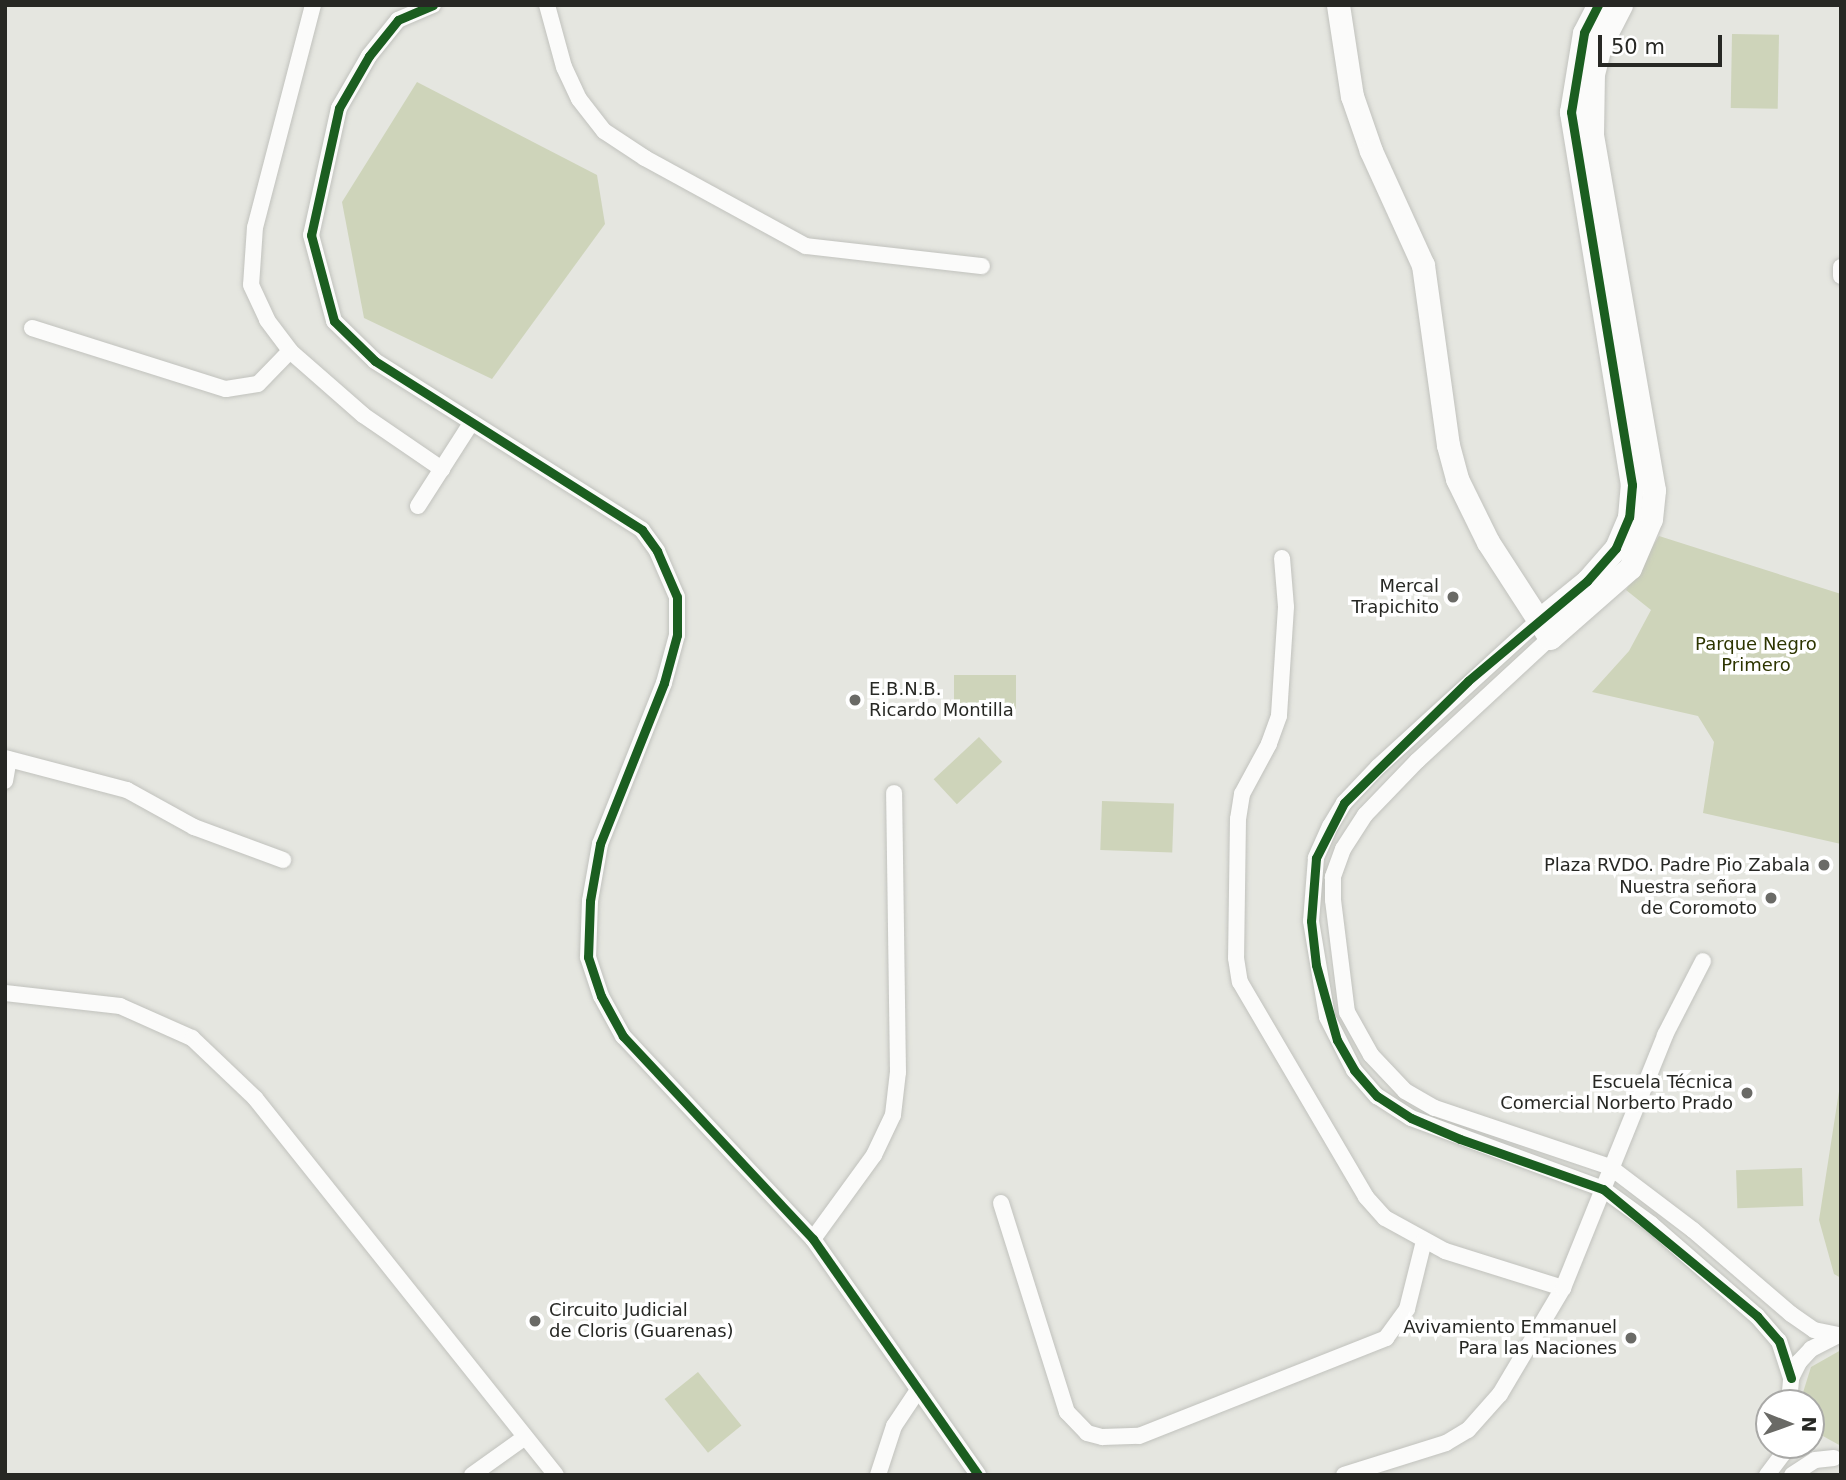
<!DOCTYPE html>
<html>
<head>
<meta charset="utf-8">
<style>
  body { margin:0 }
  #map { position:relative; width:1846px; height:1480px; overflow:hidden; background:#e5e6e0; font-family:"DejaVu Sans",sans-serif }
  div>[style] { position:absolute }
  .green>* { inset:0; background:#ced4ba; transform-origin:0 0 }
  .roads { filter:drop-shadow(0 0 2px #c1c2bd) drop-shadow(0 0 2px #c1c2bd) }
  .street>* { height:16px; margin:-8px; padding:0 8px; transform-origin:8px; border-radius:8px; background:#fbfbfa }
  .secondary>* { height:23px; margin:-11.5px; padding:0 11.5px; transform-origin:11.5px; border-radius:11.5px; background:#fbfbfa }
  .cycleway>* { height:9px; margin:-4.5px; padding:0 4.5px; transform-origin:4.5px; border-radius:4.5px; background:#1b5e20 }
  .dots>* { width:19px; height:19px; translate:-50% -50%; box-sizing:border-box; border:4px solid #fff; border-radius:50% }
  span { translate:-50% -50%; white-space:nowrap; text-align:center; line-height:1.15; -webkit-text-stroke:7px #fff; paint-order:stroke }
  .poi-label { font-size:18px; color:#272824 }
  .right { translate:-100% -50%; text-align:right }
  .left { translate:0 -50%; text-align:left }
  .park-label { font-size:18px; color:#2d3500 }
  .frame { position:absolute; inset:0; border:7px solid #272824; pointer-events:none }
  .north { position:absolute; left:1755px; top:1389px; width:70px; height:70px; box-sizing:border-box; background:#fff; border:2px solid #a9a9a7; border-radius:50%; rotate:91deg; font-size:19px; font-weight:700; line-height:28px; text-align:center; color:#272824 }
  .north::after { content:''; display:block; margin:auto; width:24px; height:32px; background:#6a6a66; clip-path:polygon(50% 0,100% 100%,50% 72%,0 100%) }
  .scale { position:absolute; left:1598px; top:35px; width:124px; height:32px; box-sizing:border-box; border:4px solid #272824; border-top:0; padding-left:9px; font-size:21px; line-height:24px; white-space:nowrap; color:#272824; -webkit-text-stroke:5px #fff; paint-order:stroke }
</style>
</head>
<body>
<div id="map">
  <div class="green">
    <i style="left:1732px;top:34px;width:47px;height:74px;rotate:1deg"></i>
    <i style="clip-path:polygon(417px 82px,597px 175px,605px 224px,492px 379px,364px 318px,342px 202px)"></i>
    <i style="clip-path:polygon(1659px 536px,1841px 594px,1841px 844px,1703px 813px,1714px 742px,1698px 716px,1592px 692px,1629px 651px,1651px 610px,1626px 590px)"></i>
    <i style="left:954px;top:675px;width:62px;height:34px"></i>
    <i style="left:979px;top:737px;width:34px;height:62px;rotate:47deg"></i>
    <i style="left:1102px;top:801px;width:72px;height:49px;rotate:2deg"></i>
    <i style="clip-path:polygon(1841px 1004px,1841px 1278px,1834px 1274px,1819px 1220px,1840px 1085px)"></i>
    <i style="left:1802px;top:1168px;width:38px;height:66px;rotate:88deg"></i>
    <i style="clip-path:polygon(1841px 1350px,1841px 1446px,1812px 1430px,1811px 1403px,1801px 1403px,1801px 1399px,1811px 1367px)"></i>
    <i style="left:698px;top:1372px;width:69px;height:43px;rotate:51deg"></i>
  </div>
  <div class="roads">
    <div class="street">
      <i style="left:313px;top:5px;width:229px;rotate:104.6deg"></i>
      <i style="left:255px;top:227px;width:58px;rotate:93.9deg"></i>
      <i style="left:251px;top:285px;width:38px;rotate:65deg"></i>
      <i style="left:267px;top:320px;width:39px;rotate:53deg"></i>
      <i style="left:290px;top:351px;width:97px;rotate:41.2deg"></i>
      <i style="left:363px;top:415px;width:96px;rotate:34.4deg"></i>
      <i style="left:433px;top:5px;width:38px;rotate:157deg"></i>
      <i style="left:398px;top:20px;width:46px;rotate:128.9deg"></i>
      <i style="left:369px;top:56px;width:60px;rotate:120deg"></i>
      <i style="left:339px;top:108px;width:130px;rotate:102.4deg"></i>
      <i style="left:311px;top:235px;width:89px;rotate:75deg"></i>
      <i style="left:334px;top:321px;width:57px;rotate:44.3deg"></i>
      <i style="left:375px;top:361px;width:316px;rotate:32.3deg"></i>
      <i style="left:642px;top:530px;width:26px;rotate:54deg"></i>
      <i style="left:657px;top:551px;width:50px;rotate:66.5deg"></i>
      <i style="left:677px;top:597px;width:38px;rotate:90deg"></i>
      <i style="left:677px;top:635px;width:50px;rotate:105.2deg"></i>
      <i style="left:664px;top:683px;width:173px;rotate:111.7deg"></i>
      <i style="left:600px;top:844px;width:58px;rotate:100deg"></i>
      <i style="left:590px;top:901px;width:56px;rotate:92deg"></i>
      <i style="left:588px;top:957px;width:41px;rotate:71.6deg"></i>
      <i style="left:601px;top:996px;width:46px;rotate:61.2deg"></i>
      <i style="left:623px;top:1036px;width:278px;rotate:46.9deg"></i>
      <i style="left:813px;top:1239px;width:288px;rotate:55deg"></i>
      <i style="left:547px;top:5px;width:64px;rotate:74.7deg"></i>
      <i style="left:564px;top:67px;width:35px;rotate:65deg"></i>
      <i style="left:579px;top:99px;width:41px;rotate:52deg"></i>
      <i style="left:604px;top:131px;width:49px;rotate:33.4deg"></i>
      <i style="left:645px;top:158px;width:183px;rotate:28.7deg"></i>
      <i style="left:806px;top:246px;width:177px;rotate:6.5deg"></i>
      <i style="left:1841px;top:267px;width:9px;rotate:90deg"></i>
      <i style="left:32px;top:328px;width:203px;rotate:17.5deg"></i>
      <i style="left:226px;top:389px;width:32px;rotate:-9deg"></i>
      <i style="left:258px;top:384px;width:46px;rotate:-45.9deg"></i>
      <i style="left:418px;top:506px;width:98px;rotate:-57.4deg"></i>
      <i style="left:1282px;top:558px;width:49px;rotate:85.3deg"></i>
      <i style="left:1286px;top:607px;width:109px;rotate:93.7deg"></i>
      <i style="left:1279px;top:716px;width:30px;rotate:110deg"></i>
      <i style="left:1269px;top:744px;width:57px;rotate:118.4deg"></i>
      <i style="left:1242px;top:794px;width:25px;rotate:99deg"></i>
      <i style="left:1238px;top:819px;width:139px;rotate:90.8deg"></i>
      <i style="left:1236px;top:958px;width:24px;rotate:81deg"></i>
      <i style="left:1240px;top:982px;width:249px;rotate:59.6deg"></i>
      <i style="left:1366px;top:1197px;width:28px;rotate:48deg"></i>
      <i style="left:1385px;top:1218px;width:68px;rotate:28.8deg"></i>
      <i style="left:1445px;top:1251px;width:124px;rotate:17.4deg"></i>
      <i style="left:1539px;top:620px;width:218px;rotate:137.6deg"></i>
      <i style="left:1378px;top:767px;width:50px;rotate:133.4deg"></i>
      <i style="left:1344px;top:803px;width:27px;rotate:121deg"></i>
      <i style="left:1330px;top:826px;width:35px;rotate:114deg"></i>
      <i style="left:1316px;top:858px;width:63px;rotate:94.5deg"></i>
      <i style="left:1311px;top:921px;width:97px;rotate:80.5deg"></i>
      <i style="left:1327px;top:1017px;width:59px;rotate:63deg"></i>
      <i style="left:1354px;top:1070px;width:35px;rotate:49deg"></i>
      <i style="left:1377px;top:1096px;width:40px;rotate:32.9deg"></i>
      <i style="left:1411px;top:1118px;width:205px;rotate:20.3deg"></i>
      <i style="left:1603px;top:1189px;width:59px;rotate:36.1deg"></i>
      <i style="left:1651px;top:1224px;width:140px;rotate:41deg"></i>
      <i style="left:1757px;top:1316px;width:33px;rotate:49deg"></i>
      <i style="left:1779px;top:1341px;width:39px;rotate:72deg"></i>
      <i style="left:1550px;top:638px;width:181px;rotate:137.2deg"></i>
      <i style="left:1417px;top:761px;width:75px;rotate:133.9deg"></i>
      <i style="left:1365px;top:815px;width:40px;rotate:122.9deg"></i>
      <i style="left:1343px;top:849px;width:30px;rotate:110deg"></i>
      <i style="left:1333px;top:877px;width:23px;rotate:90deg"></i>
      <i style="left:1333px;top:900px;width:113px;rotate:82.9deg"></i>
      <i style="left:1347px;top:1012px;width:49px;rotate:60.8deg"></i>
      <i style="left:1371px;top:1055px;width:50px;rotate:46.6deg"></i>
      <i style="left:1405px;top:1091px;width:34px;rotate:30deg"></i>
      <i style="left:1435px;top:1108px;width:185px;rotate:18.6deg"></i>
      <i style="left:1610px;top:1167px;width:104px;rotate:37.2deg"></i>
      <i style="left:1693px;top:1230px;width:129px;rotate:40.6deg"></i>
      <i style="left:1791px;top:1314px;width:28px;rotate:35deg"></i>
      <i style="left:1814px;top:1330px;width:25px;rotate:12deg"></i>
      <i style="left:5px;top:758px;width:126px;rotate:14.7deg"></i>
      <i style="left:127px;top:790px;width:77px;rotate:28.9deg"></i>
      <i style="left:194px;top:827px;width:95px;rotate:20.3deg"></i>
      <i style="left:5px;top:781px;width:22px;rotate:-80deg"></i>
      <i style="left:5px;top:993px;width:116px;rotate:6.4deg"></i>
      <i style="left:120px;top:1006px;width:79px;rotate:24deg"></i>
      <i style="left:192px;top:1038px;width:87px;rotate:43.6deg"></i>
      <i style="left:255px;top:1098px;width:482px;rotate:51.4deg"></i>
      <i style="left:1001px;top:1203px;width:219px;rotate:72.5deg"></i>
      <i style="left:1067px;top:1412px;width:29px;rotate:46deg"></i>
      <i style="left:1087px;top:1433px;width:16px;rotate:15deg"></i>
      <i style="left:1102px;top:1437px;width:37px;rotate:-2deg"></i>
      <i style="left:1139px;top:1436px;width:266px;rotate:-21.6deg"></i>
      <i style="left:1386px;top:1338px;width:36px;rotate:-54deg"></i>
      <i style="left:1407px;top:1309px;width:70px;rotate:-76deg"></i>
      <i style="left:813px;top:1239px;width:104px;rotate:-54deg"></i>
      <i style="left:874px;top:1155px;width:44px;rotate:-64.6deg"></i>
      <i style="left:893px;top:1115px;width:43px;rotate:-83.4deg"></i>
      <i style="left:898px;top:1072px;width:279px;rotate:-90.8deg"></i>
      <i style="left:1789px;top:1403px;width:25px;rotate:-85deg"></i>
      <i style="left:1791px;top:1378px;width:18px;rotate:-63deg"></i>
      <i style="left:1799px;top:1362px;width:18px;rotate:-47deg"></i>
      <i style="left:1811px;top:1349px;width:30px;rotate:-27deg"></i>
      <i style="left:472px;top:1475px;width:65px;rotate:-35.6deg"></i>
      <i style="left:878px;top:1475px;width:52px;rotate:-71.9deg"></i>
      <i style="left:894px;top:1426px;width:43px;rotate:-56.3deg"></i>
      <i style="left:1344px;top:1475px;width:107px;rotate:-17.4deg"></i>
      <i style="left:1446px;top:1443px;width:26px;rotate:-31deg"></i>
      <i style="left:1468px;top:1430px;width:48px;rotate:-48.4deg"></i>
      <i style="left:1500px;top:1394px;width:123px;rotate:-59.3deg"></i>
      <i style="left:1563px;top:1288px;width:273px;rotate:-68deg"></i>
      <i style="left:1665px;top:1035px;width:83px;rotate:-62.8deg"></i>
      <i style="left:1767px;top:1475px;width:38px;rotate:-53deg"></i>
      <i style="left:1792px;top:1475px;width:27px;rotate:-33deg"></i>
      <i style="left:1815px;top:1460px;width:19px;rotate:-6deg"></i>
    </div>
    <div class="secondary">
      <i style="left:1338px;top:5px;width:92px;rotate:81.3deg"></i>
      <i style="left:1352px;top:96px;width:58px;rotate:70.9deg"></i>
      <i style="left:1371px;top:151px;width:125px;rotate:65.5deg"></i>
      <i style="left:1423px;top:265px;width:182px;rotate:82.1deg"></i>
      <i style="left:1448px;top:445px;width:35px;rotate:75deg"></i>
      <i style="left:1457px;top:479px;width:70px;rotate:63.8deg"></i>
      <i style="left:1488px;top:542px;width:114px;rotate:57.1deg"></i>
      <i style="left:1550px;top:638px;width:106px;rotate:-41.2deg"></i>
      <i style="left:1630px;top:568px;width:53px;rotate:-66.8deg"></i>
      <i style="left:1651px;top:519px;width:29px;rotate:-84deg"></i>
      <i style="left:1654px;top:490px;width:360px;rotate:-99.9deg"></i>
      <i style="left:1592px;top:135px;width:61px;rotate:-89.1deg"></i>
      <i style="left:1593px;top:74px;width:29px;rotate:-76deg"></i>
      <i style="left:1600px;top:46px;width:46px;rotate:-62.9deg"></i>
      <i style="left:1539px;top:620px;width:62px;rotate:-39.1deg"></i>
      <i style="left:1587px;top:581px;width:44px;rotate:-48.7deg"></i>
      <i style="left:1616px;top:548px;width:34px;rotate:-67deg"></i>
      <i style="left:1629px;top:517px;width:32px;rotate:-85deg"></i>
      <i style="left:1632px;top:485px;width:378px;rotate:-99.3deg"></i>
      <i style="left:1571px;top:112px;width:80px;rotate:-80.7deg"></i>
      <i style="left:1584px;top:33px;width:31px;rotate:-63deg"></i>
    </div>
  </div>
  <div class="cycleway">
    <i style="left:433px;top:5px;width:38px;rotate:157deg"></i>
    <i style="left:398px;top:20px;width:46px;rotate:128.9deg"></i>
    <i style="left:369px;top:56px;width:60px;rotate:120deg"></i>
    <i style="left:339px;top:108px;width:130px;rotate:102.4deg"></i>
    <i style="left:311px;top:235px;width:89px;rotate:75deg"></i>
    <i style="left:334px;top:321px;width:57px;rotate:44.3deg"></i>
    <i style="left:375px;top:361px;width:316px;rotate:32.3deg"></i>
    <i style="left:642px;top:530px;width:26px;rotate:54deg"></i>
    <i style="left:657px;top:551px;width:50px;rotate:66.5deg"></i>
    <i style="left:677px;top:597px;width:38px;rotate:90deg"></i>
    <i style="left:677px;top:635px;width:50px;rotate:105.2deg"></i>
    <i style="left:664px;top:683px;width:173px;rotate:111.7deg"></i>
    <i style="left:600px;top:844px;width:58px;rotate:100deg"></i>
    <i style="left:590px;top:901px;width:56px;rotate:92deg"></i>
    <i style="left:588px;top:957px;width:41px;rotate:71.6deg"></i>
    <i style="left:601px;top:996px;width:46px;rotate:61.2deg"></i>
    <i style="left:623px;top:1036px;width:278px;rotate:46.9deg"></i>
    <i style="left:813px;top:1239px;width:288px;rotate:55deg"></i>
    <i style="left:1598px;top:5px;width:31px;rotate:117deg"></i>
    <i style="left:1584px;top:33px;width:80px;rotate:99.3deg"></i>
    <i style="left:1571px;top:112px;width:378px;rotate:80.7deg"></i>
    <i style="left:1632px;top:485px;width:32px;rotate:95deg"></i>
    <i style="left:1629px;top:517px;width:34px;rotate:113deg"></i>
    <i style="left:1616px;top:548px;width:44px;rotate:131.3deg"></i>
    <i style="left:1587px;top:581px;width:155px;rotate:140deg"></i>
    <i style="left:1468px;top:681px;width:174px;rotate:135.5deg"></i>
    <i style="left:1344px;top:803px;width:62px;rotate:117deg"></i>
    <i style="left:1316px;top:858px;width:63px;rotate:94.5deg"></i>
    <i style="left:1311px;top:921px;width:44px;rotate:83.5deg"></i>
    <i style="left:1316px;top:965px;width:78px;rotate:74.4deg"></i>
    <i style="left:1337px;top:1040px;width:34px;rotate:60deg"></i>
    <i style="left:1354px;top:1070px;width:35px;rotate:49deg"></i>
    <i style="left:1377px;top:1096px;width:40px;rotate:32.9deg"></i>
    <i style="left:1411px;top:1118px;width:53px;rotate:23.2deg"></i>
    <i style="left:1460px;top:1139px;width:151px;rotate:19.3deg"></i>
    <i style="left:1603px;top:1189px;width:200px;rotate:39.5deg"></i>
    <i style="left:1757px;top:1316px;width:33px;rotate:49deg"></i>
    <i style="left:1779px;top:1341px;width:39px;rotate:72deg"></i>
  </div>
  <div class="dots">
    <i style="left:1453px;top:597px;background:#6a6a66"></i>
    <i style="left:855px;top:700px;background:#6a6a66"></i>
    <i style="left:1824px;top:865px;background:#6a6a66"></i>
    <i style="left:1771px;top:898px;background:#6a6a66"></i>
    <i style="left:1747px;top:1093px;background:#6a6a66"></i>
    <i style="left:535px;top:1321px;background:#6a6a66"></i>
    <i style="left:1631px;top:1338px;background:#6a6a66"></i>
  </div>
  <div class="poi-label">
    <span class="right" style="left:1439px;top:597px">Mercal<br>Trapichito</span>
    <span class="left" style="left:869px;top:700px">E.B.N.B.<br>Ricardo Montilla</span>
    <span class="right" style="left:1810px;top:865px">Plaza RVDO. Padre Pio Zabala</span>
    <span class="right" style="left:1757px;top:898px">Nuestra señora<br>de Coromoto</span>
    <span class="right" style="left:1733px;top:1093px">Escuela Técnica<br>Comercial Norberto Prado</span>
    <span class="left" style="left:549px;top:1321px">Circuito Judicial<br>de Cloris (Guarenas)</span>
    <span class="right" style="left:1617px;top:1338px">Avivamiento Emmanuel<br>Para las Naciones</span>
  </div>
  <div class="park-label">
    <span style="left:1756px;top:655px">Parque Negro<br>Primero</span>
  </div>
  <div class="frame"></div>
  <div class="north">N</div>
  <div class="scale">50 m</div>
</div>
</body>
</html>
